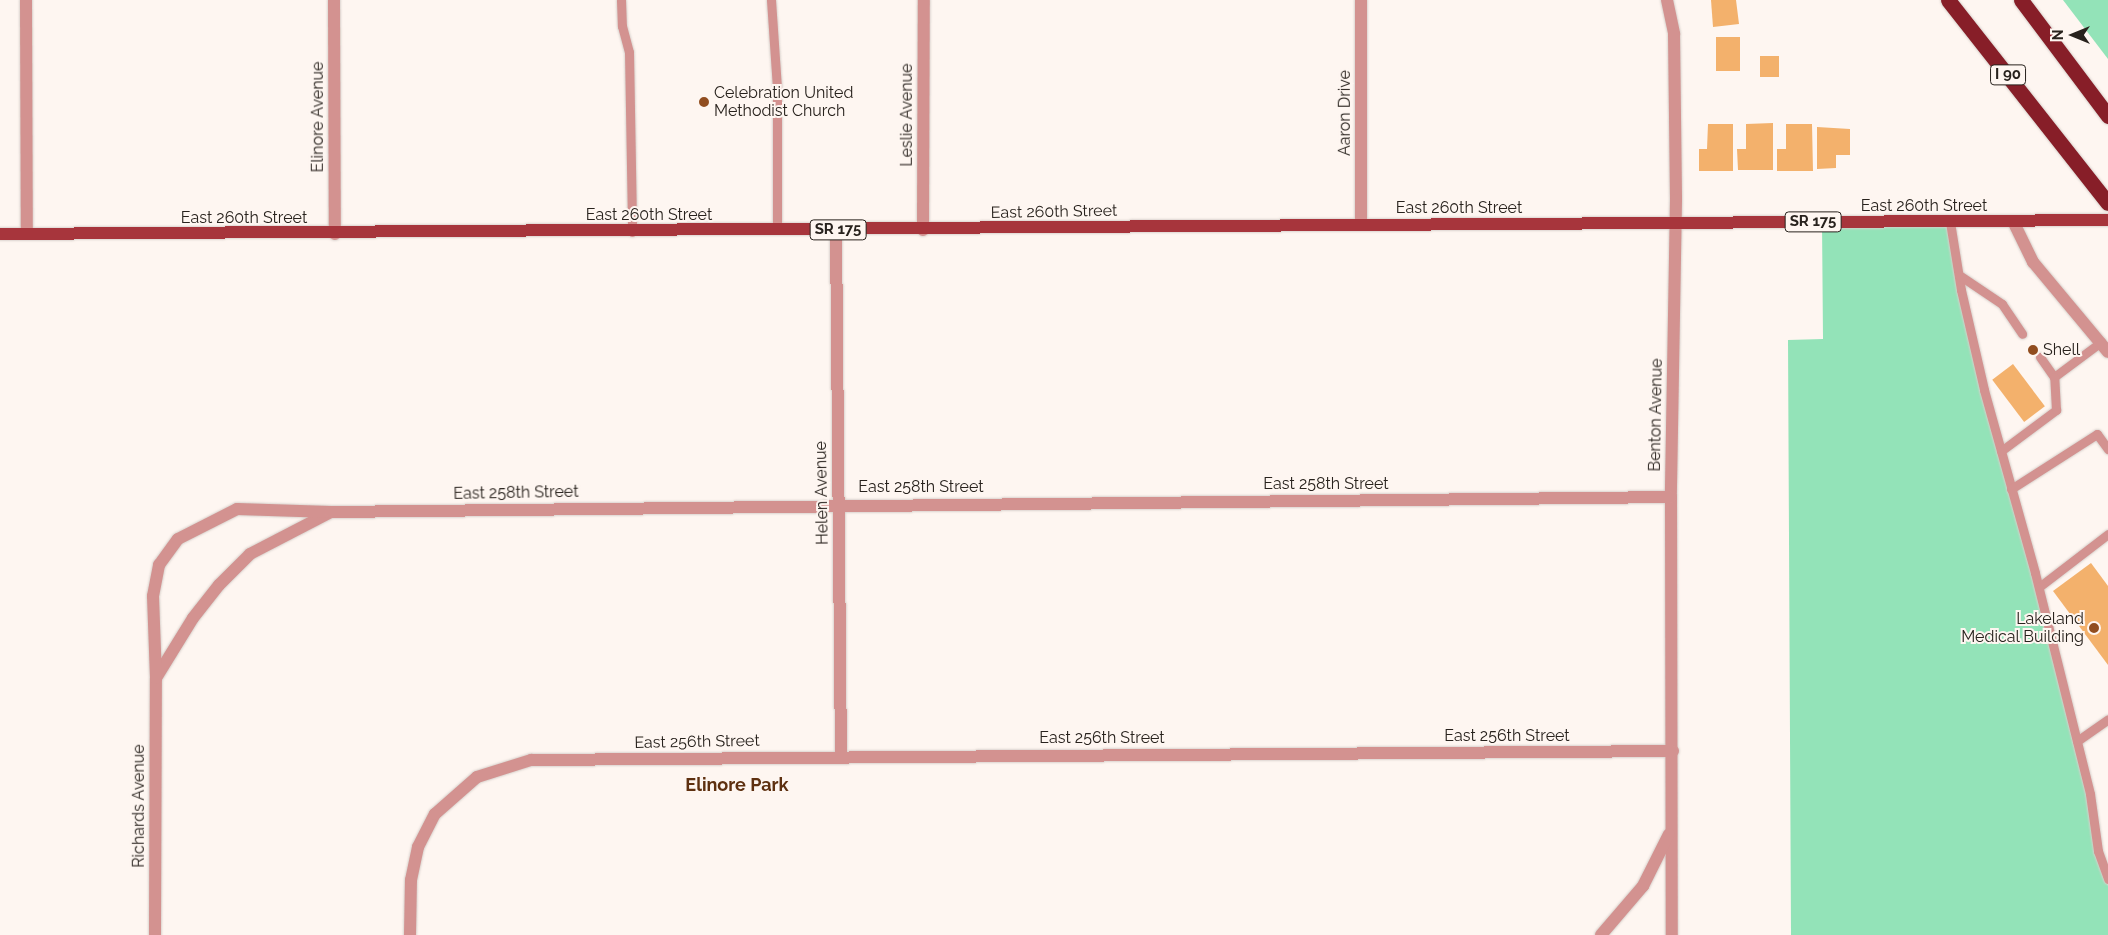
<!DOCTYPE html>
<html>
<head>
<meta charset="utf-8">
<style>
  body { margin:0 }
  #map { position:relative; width:2108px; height:935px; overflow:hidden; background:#fef6f1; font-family:Raleway,sans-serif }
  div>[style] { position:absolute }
  .green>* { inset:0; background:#93e3b8 }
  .building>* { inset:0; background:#f3b16c; transform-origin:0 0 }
  .roads { filter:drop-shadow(0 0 1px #d7d0cb) drop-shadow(0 0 1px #d7d0cb) }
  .service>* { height:9px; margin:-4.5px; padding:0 4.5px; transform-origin:4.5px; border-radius:4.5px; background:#d39290 }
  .minor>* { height:12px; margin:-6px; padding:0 6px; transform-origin:6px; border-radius:6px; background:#d39290 }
  .tertiary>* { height:12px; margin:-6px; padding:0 6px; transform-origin:6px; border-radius:6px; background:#d39290 }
  .primary>* { height:12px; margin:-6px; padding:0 6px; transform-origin:6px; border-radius:6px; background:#a7353c }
  .motorway>* { height:15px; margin:-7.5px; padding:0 7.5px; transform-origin:7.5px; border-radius:7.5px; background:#871e28 }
  .dots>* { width:14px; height:14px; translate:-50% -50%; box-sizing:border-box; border:2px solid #fef6f1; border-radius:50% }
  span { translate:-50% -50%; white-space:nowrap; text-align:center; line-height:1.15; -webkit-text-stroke:4px #fef6f1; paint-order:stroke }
  .shield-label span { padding:1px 4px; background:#fef6f1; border:1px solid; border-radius:4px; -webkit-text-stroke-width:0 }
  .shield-label { font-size:15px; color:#28221d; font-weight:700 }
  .poi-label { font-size:16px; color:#28221d }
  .left { translate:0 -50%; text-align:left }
  .right { translate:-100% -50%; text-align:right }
  .street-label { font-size:16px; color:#28221d }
  .neighbourhood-label { font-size:18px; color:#5e3010; font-weight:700 }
  .north { position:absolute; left:2048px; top:10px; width:50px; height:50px; -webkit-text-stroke:4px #fef6f1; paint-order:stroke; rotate:270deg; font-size:14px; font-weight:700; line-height:20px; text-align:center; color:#28221d }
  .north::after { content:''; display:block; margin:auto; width:18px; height:22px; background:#28221d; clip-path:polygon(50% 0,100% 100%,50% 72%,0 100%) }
</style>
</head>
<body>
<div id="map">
  <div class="green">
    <i style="clip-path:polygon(2063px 0,2108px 0,2108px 59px)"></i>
    <i style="clip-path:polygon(1822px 222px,1950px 222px,1961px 290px,2035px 573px,2108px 886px,2108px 935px,1791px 935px,1788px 340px,1823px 339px)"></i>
  </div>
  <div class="building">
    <i style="clip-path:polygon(1711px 0,1736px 0,1739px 24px,1713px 27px)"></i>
    <i style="left:1716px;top:37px;width:24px;height:34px"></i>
    <i style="left:1779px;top:56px;width:21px;height:19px;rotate:90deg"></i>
    <i style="clip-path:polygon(1773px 123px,1773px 170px,1738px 170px,1737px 149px,1746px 149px,1746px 124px)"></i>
    <i style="clip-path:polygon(1708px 124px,1733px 124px,1733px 171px,1699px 171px,1699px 149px,1707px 149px)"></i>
    <i style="clip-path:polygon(1786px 124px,1812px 124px,1813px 171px,1777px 171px,1777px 149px,1786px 149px)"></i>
    <i style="clip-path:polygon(1817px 127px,1850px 129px,1850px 155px,1836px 155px,1836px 168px,1817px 169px)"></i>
    <i style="left:2013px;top:364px;width:53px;height:26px;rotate:53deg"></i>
    <i style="clip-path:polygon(2091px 563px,2108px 586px,2108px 665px,2053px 591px)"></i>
  </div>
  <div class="roads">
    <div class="service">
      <i style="left:621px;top:0;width:26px;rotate:88deg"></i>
      <i style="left:622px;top:26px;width:27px;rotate:75deg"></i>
      <i style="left:629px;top:52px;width:180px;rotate:89deg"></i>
      <i style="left:771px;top:0;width:89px;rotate:86.1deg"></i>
      <i style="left:777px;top:89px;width:141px;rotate:90deg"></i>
      <i style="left:1950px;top:222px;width:69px;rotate:80.8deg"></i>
      <i style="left:1961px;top:290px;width:103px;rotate:77deg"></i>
      <i style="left:1984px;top:390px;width:190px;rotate:74.4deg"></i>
      <i style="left:2035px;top:573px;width:228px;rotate:76deg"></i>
      <i style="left:2090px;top:794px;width:58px;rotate:82deg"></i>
      <i style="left:2098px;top:851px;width:30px;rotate:70deg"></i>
      <i style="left:1959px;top:275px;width:52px;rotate:34deg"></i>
      <i style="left:2002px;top:304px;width:36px;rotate:56deg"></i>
      <i style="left:2040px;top:357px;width:24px;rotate:55deg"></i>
      <i style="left:2054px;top:377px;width:59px;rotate:-36.7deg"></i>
      <i style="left:2001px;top:451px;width:69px;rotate:-36.7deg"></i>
      <i style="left:2056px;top:410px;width:33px;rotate:-93deg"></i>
      <i style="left:2011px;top:489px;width:102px;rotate:-32.6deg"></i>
      <i style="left:2097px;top:434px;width:19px;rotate:54deg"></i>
      <i style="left:2039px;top:587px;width:87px;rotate:-37.5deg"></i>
      <i style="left:2077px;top:741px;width:38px;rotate:-35deg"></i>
    </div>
    <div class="minor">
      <i style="left:26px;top:0;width:234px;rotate:89.8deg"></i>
      <i style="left:334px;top:0;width:234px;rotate:89.8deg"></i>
      <i style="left:1361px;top:0;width:225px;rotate:90deg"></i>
      <i style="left:1667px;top:0;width:35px;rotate:78deg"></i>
      <i style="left:1674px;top:34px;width:166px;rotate:89.3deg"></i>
      <i style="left:1676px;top:200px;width:297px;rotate:91deg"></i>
      <i style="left:1671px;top:497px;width:438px;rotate:89.9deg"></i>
      <i style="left:836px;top:230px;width:526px;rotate:89.46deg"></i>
      <i style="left:923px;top:230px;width:230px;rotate:-89.8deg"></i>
      <i style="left:156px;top:678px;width:70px;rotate:-58.3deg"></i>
      <i style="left:193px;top:618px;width:42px;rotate:-51.8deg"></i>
      <i style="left:219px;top:585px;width:44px;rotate:-45deg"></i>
      <i style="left:250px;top:554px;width:89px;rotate:-27.4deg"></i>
      <i style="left:155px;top:935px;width:257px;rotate:-89.8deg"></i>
      <i style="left:156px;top:678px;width:82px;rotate:-92.1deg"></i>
      <i style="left:153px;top:596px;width:32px;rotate:-79deg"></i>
      <i style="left:159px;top:565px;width:32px;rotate:-54deg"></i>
      <i style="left:178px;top:539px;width:66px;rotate:-27deg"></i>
      <i style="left:237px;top:509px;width:94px;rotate:1.8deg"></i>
      <i style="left:331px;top:512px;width:1340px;rotate:-0.64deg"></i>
      <i style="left:410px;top:935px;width:55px;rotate:-89deg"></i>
      <i style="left:411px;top:880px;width:34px;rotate:-78deg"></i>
      <i style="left:418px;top:847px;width:37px;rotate:-63deg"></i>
      <i style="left:435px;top:814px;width:56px;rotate:-41.4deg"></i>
      <i style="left:477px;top:777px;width:57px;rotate:-17.5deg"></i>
      <i style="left:531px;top:760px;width:1142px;rotate:-0.45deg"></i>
      <i style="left:1601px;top:935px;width:65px;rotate:-49.4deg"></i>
      <i style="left:1643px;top:886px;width:58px;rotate:-63.4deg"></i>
    </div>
    <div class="tertiary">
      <i style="left:2013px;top:221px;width:46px;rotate:64deg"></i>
      <i style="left:2033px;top:262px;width:117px;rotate:50.2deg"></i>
    </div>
    <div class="primary">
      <i style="left:0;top:234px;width:2108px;rotate:-0.38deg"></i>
    </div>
    <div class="motorway">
      <i style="left:1948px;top:0;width:258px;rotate:51.8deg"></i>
      <i style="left:2021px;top:0;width:145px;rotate:53.1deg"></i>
    </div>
  </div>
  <div class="dots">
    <i style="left:704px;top:102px;background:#914d1f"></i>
    <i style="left:2033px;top:350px;background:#914d1f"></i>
    <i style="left:2094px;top:628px;background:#914d1f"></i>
  </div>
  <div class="shield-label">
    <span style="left:2008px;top:75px">I 90</span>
    <span style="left:1813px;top:222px">SR 175</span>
    <span style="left:838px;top:230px">SR 175</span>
  </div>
  <div class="poi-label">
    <span class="left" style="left:714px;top:102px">Celebration United<br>Methodist Church</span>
    <span class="left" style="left:2043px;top:350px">Shell</span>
    <span class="right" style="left:2084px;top:628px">Lakeland<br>Medical Building</span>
  </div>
  <div class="street-label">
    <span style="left:1345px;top:113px;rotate:-90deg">Aaron Drive</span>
    <span style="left:907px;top:115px;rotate:-90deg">Leslie Avenue</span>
    <span style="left:318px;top:117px;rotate:-90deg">Elinore Avenue</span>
    <span style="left:1924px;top:206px">East 260th Street</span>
    <span style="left:1459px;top:208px">East 260th Street</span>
    <span style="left:1054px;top:212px;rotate:-1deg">East 260th Street</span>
    <span style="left:649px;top:215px">East 260th Street</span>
    <span style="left:244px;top:218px">East 260th Street</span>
    <span style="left:1656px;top:415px;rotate:-89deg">Benton Avenue</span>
    <span style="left:1326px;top:484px">East 258th Street</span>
    <span style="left:921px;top:487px">East 258th Street</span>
    <span style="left:516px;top:493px;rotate:-1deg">East 258th Street</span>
    <span style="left:822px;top:493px;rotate:-91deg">Helen Avenue</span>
    <span style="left:1507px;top:736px">East 256th Street</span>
    <span style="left:1102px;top:738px">East 256th Street</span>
    <span style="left:697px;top:742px;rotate:-1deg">East 256th Street</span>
    <span style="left:139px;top:806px;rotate:-90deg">Richards Avenue</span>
  </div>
  <div class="neighbourhood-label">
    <span style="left:737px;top:785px">Elinore Park</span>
  </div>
  <div class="north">N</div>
</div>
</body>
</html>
